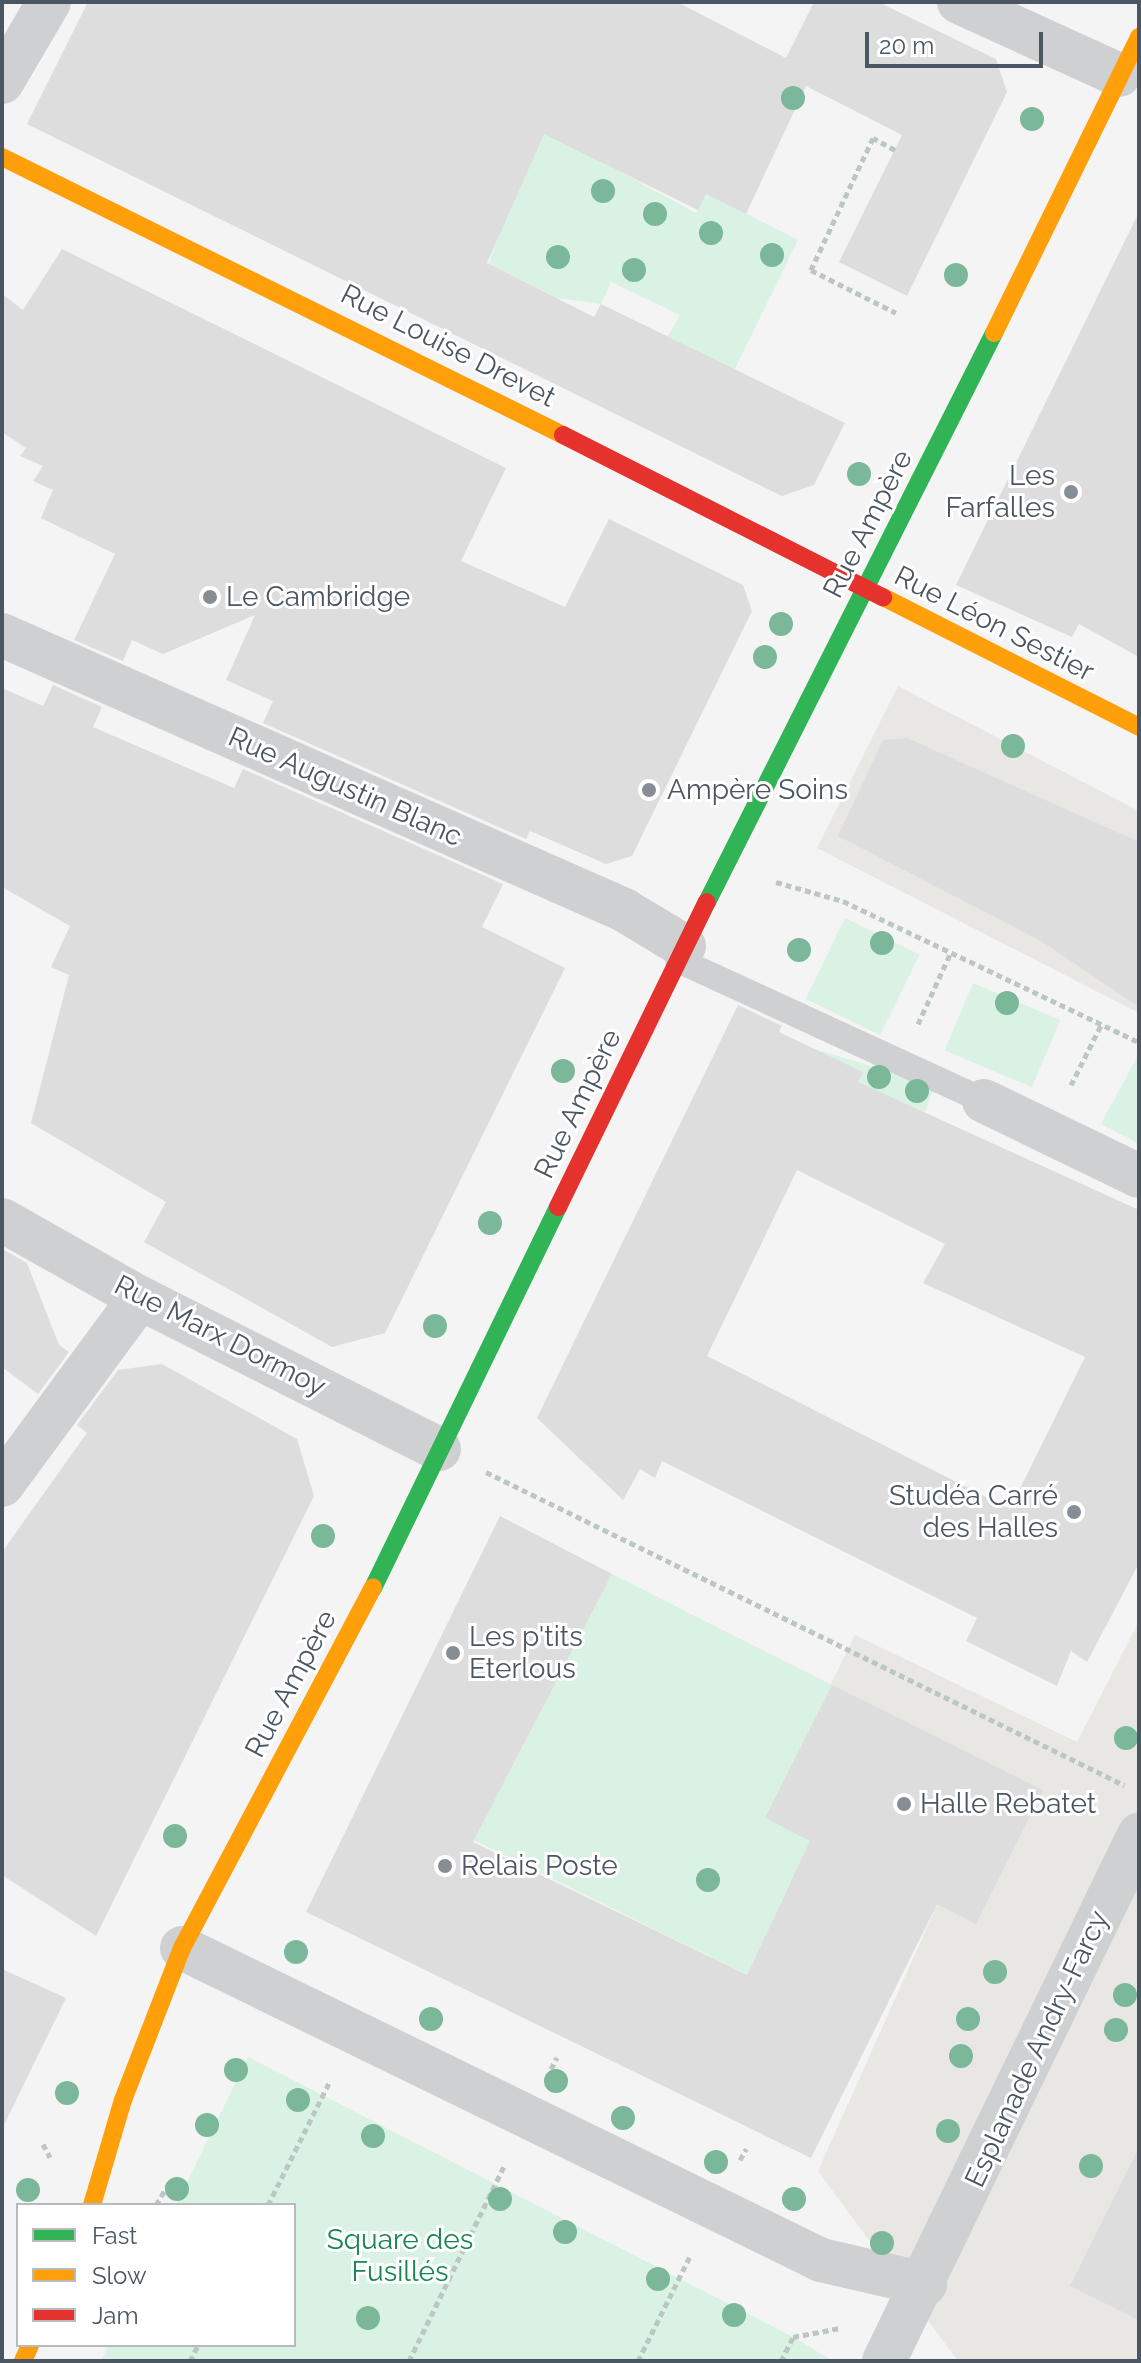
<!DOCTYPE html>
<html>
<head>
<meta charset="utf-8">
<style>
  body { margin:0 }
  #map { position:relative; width:1141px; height:2363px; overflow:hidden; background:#f4f4f4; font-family:Raleway,sans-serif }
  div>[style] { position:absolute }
  .commercial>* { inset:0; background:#e8e7e3 }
  .green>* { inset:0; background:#d9f2e3; transform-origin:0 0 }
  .building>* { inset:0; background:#ddddde }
  .path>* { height:5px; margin-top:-2.5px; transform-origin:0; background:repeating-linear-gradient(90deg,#bcc7c4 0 6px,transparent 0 10px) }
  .lane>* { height:26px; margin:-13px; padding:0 13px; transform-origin:13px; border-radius:13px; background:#ced0d2 }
  .street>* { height:44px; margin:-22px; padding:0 22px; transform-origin:22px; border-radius:22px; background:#ced0d2 }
  .fast>* { height:18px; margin:-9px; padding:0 9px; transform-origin:9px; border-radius:9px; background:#30b455 }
  .slow>* { height:18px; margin:-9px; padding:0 9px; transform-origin:9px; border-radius:9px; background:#ff9f0a }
  .jam>* { height:18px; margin:-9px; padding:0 9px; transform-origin:9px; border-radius:9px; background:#e5322d }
  .trees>* { width:24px; height:24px; margin:-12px; border-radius:50%; background:#7ab899 }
  .dots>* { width:22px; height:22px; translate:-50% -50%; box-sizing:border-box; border:4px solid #fff; border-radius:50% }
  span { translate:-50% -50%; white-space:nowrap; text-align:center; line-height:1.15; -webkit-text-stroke:6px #fff; paint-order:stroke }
  .street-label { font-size:28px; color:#4a5661 }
  .poi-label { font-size:28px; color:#4a5661 }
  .right { translate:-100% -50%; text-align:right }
  .left { translate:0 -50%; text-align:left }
  .park-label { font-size:28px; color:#17864f }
  .frame { position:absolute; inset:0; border:4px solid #4a5661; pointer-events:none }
  .legend { position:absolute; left:16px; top:2203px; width:280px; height:144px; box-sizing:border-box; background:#fff; border:2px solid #b7bbc0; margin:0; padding:10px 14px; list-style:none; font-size:24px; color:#4a5661 }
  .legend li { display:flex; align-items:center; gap:16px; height:40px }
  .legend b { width:40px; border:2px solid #b7bbc0 }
  .scale { position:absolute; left:865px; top:32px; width:178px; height:36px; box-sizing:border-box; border:4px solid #4a5661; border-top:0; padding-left:10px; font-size:24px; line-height:28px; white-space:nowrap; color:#4a5661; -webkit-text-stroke:6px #fff; paint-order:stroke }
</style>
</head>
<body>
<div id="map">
  <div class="commercial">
    <i style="clip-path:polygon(898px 686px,1139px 811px,1139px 1013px,817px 848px)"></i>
    <i style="clip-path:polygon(1139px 1621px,1139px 2361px,958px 2361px,818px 2171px,937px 1905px,765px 1818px,855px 1635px,1077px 1742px)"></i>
  </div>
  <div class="green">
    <i style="clip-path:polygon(517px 116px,696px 213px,706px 193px,798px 240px,735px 369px,667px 337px,680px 315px,611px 282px,601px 304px,557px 298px,489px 264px,500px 232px)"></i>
    <i style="left:845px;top:918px;width:83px;height:90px;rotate:26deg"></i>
    <i style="left:973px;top:983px;width:95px;height:73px;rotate:23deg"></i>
    <i style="clip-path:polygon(811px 1048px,935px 1085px,925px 1112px,855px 1087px,862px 1071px)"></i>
    <i style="clip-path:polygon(1137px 1057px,1139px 1058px,1139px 1144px,1101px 1124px)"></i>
    <i style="clip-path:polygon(612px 1574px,832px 1685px,765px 1818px,937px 1905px,918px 1943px,790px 1883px,747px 1975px,474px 1840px)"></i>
    <i style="clip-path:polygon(248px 2057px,793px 2337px,833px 2361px,101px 2361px,109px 2345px,294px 2345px,294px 2205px,176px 2205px)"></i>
  </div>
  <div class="building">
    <i style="clip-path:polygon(88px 2px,677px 2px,786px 58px,814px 2px,878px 2px,996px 59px,1007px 92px,907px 296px,839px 262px,902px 135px,806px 86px,746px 214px,706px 194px,698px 210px,544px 134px,487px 263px,594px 317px,601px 304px,845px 423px,814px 485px,782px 496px,27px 124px)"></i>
    <i style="clip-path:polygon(1139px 212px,1139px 657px,1079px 624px,1072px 637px,956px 585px)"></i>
    <i style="clip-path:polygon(62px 249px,506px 468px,461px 561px,565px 607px,609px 519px,743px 585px,752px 611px,632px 856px,606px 864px,530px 831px,526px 839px,263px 723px,273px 701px,226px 680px,255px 615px,163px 654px,132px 640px,123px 661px,74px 640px,115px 554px,41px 518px,53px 490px,33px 481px,43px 466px,20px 456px,26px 448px,2px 432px,2px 294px,23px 310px)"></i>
    <i style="clip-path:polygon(53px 685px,102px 707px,93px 727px,234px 788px,243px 769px,503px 884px,482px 927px,565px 968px,385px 1333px,332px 1347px,144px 1242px,166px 1202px,31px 1123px,69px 975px,51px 967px,70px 926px,2px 887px,2px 688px,43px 706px)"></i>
    <i style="clip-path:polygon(907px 738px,1139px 842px,1139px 1007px,1041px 941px,838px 836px,883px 740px)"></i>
    <i style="clip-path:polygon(evenodd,738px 1005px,782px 1026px,779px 1032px,863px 1072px,858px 1082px,1139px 1210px,1139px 1563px,1087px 1662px,1071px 1651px,1057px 1686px,966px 1641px,977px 1618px,662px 1461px,655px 1478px,640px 1469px,623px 1500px,537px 1418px,738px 1005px,797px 1170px,945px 1244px,923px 1283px,1085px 1357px,1010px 1509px,707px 1356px,797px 1170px)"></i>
    <i style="clip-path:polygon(2px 1249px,27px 1263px,59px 1345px,69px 1352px,38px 1394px,2px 1367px)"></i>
    <i style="clip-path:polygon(162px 1364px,297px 1439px,314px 1496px,96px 1936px,2px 1875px,2px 1552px,87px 1433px,77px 1425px,118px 1370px)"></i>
    <i style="clip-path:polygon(500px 1516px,612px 1574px,473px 1842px,747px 1975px,810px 1841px,765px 1818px,832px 1685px,1043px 1790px,976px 1924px,937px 1904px,811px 2158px,306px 1912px)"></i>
    <i style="clip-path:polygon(2px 1969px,66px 1998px,2px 2129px)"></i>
    <i style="clip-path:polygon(1139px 2147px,1139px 2320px,1070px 2286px)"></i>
  </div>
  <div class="path">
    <i style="left:895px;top:150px;width:25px;rotate:-151deg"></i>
    <i style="left:873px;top:138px;width:146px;rotate:115.2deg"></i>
    <i style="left:811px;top:270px;width:95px;rotate:26.8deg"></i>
    <i style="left:776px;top:882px;width:70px;rotate:15.8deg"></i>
    <i style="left:843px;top:901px;width:328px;rotate:25.5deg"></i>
    <i style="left:918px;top:1024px;width:79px;rotate:-65.4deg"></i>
    <i style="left:1071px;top:1085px;width:67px;rotate:-63.4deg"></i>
    <i style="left:486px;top:1472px;width:711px;rotate:26.13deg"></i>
    <i style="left:551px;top:2069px;width:13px;rotate:-63deg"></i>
    <i style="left:43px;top:2144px;width:15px;rotate:62deg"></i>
    <i style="left:740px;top:2160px;width:13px;rotate:-61deg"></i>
    <i style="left:156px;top:2205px;width:29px;rotate:-59deg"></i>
    <i style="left:268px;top:2205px;width:139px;rotate:-63.4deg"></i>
    <i style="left:190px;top:2361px;width:18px;rotate:-63deg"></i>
    <i style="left:409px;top:2361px;width:219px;rotate:-64deg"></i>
    <i style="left:638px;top:2361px;width:119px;rotate:-63.6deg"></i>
    <i style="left:781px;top:2361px;width:27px;rotate:-63deg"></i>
    <i style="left:793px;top:2337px;width:48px;rotate:-10.8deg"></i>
  </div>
  <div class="lane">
    <i style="left:678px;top:960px;width:337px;rotate:24.7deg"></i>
  </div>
  <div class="street">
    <i style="left:959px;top:2px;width:176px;rotate:24.5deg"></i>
    <i style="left:2px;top:82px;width:93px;rotate:-59.6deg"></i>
    <i style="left:2px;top:635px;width:680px;rotate:23.85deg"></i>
    <i style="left:624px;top:910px;width:70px;rotate:31deg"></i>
    <i style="left:984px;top:1101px;width:172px;rotate:25.8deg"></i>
    <i style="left:2px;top:1220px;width:159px;rotate:29.5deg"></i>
    <i style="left:140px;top:1298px;width:335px;rotate:26.8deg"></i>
    <i style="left:2px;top:1485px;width:232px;rotate:-53.6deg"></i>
    <i style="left:182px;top:1948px;width:711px;rotate:26.02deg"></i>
    <i style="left:821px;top:2260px;width:107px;rotate:13deg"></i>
    <i style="left:884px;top:2361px;width:585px;rotate:-64.14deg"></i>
  </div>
  <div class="fast">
    <i style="left:707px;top:902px;width:637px;rotate:-63.23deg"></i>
    <i style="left:373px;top:1588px;width:424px;rotate:-64.1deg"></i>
  </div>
  <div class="slow">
    <i style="left:2px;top:157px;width:626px;rotate:26.36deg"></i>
    <i style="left:994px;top:333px;width:330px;rotate:-63.9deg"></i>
    <i style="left:883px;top:597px;width:287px;rotate:26.9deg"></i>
    <i style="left:92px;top:2205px;width:109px;rotate:-73.6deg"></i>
    <i style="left:123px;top:2100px;width:163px;rotate:-68.8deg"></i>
    <i style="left:182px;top:1948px;width:408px;rotate:-62.1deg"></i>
    <i style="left:23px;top:2361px;width:17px;rotate:-66deg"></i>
  </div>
  <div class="jam">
    <i style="left:563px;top:435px;width:359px;rotate:26.9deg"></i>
    <i style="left:558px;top:1207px;width:339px;rotate:-64deg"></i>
  </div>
  <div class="trees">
    <i style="left:793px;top:98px"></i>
    <i style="left:1032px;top:119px"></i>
    <i style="left:603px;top:191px"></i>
    <i style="left:655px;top:214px"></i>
    <i style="left:711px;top:233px"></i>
    <i style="left:772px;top:255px"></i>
    <i style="left:558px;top:257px"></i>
    <i style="left:634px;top:270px"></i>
    <i style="left:956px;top:275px"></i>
    <i style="left:859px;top:474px"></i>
    <i style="left:781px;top:624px"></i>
    <i style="left:765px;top:657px"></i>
    <i style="left:1013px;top:746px"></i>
    <i style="left:882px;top:943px"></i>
    <i style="left:799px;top:950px"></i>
    <i style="left:1007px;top:1003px"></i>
    <i style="left:563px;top:1071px"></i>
    <i style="left:879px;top:1077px"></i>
    <i style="left:917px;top:1091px"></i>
    <i style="left:490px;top:1223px"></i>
    <i style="left:435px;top:1326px"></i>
    <i style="left:323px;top:1536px"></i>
    <i style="left:1126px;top:1738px"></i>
    <i style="left:175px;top:1836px"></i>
    <i style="left:708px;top:1880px"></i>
    <i style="left:296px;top:1952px"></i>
    <i style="left:995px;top:1972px"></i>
    <i style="left:1125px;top:1995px"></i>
    <i style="left:431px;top:2019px"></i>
    <i style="left:968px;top:2019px"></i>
    <i style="left:1116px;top:2030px"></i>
    <i style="left:961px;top:2056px"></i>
    <i style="left:236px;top:2070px"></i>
    <i style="left:556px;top:2081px"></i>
    <i style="left:67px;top:2093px"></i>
    <i style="left:298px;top:2100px"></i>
    <i style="left:623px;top:2118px"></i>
    <i style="left:207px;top:2125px"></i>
    <i style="left:948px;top:2131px"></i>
    <i style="left:373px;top:2136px"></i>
    <i style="left:716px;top:2162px"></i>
    <i style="left:1091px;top:2166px"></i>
    <i style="left:177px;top:2189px"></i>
    <i style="left:28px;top:2190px"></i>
    <i style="left:500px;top:2199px"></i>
    <i style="left:794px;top:2199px"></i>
    <i style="left:565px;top:2232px"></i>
    <i style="left:882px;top:2243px"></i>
    <i style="left:658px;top:2279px"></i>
    <i style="left:734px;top:2315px"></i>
    <i style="left:368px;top:2318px"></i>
  </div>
  <div class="dots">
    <i style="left:1071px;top:492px;background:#868d94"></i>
    <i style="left:210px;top:597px;background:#868d94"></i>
    <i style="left:649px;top:790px;background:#868d94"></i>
    <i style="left:1074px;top:1512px;background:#868d94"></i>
    <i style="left:453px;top:1653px;background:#868d94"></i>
    <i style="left:904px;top:1804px;background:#868d94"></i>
    <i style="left:445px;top:1866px;background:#868d94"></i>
  </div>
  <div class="street-label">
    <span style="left:448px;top:346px;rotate:27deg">Rue Louise Drevet</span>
    <span style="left:868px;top:524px;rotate:-63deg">Rue Ampère</span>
    <span style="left:994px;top:624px;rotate:27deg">Rue Léon Sestier</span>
    <span style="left:345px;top:787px;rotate:24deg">Rue Augustin Blanc</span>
    <span style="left:578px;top:1104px;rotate:-64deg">Rue Ampère</span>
    <span style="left:220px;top:1336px;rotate:27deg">Rue Marx Dormoy</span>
    <span style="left:291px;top:1684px;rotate:-62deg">Rue Ampère</span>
    <span style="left:1037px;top:2049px;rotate:-65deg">Esplanade Andry-Farcy</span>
  </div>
  <div class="poi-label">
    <span class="right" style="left:1055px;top:492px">Les<br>Farfalles</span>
    <span class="left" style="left:226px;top:597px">Le Cambridge</span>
    <span class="left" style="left:667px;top:790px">Ampère Soins</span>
    <span class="right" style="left:1058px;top:1512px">Studéa Carré<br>des Halles</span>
    <span class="left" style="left:469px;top:1653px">Les p'tits<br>Eterlous</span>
    <span class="left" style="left:920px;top:1804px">Halle Rebatet</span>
    <span class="left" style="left:461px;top:1866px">Relais Poste</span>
  </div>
  <div class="park-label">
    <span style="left:400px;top:2256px">Square des<br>Fusillés</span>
  </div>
  <div class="frame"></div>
  <ul class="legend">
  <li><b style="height:10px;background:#30b455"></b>Fast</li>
  <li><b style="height:10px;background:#ff9f0a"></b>Slow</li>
  <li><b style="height:10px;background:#e5322d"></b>Jam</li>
  </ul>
  <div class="scale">20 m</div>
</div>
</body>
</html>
